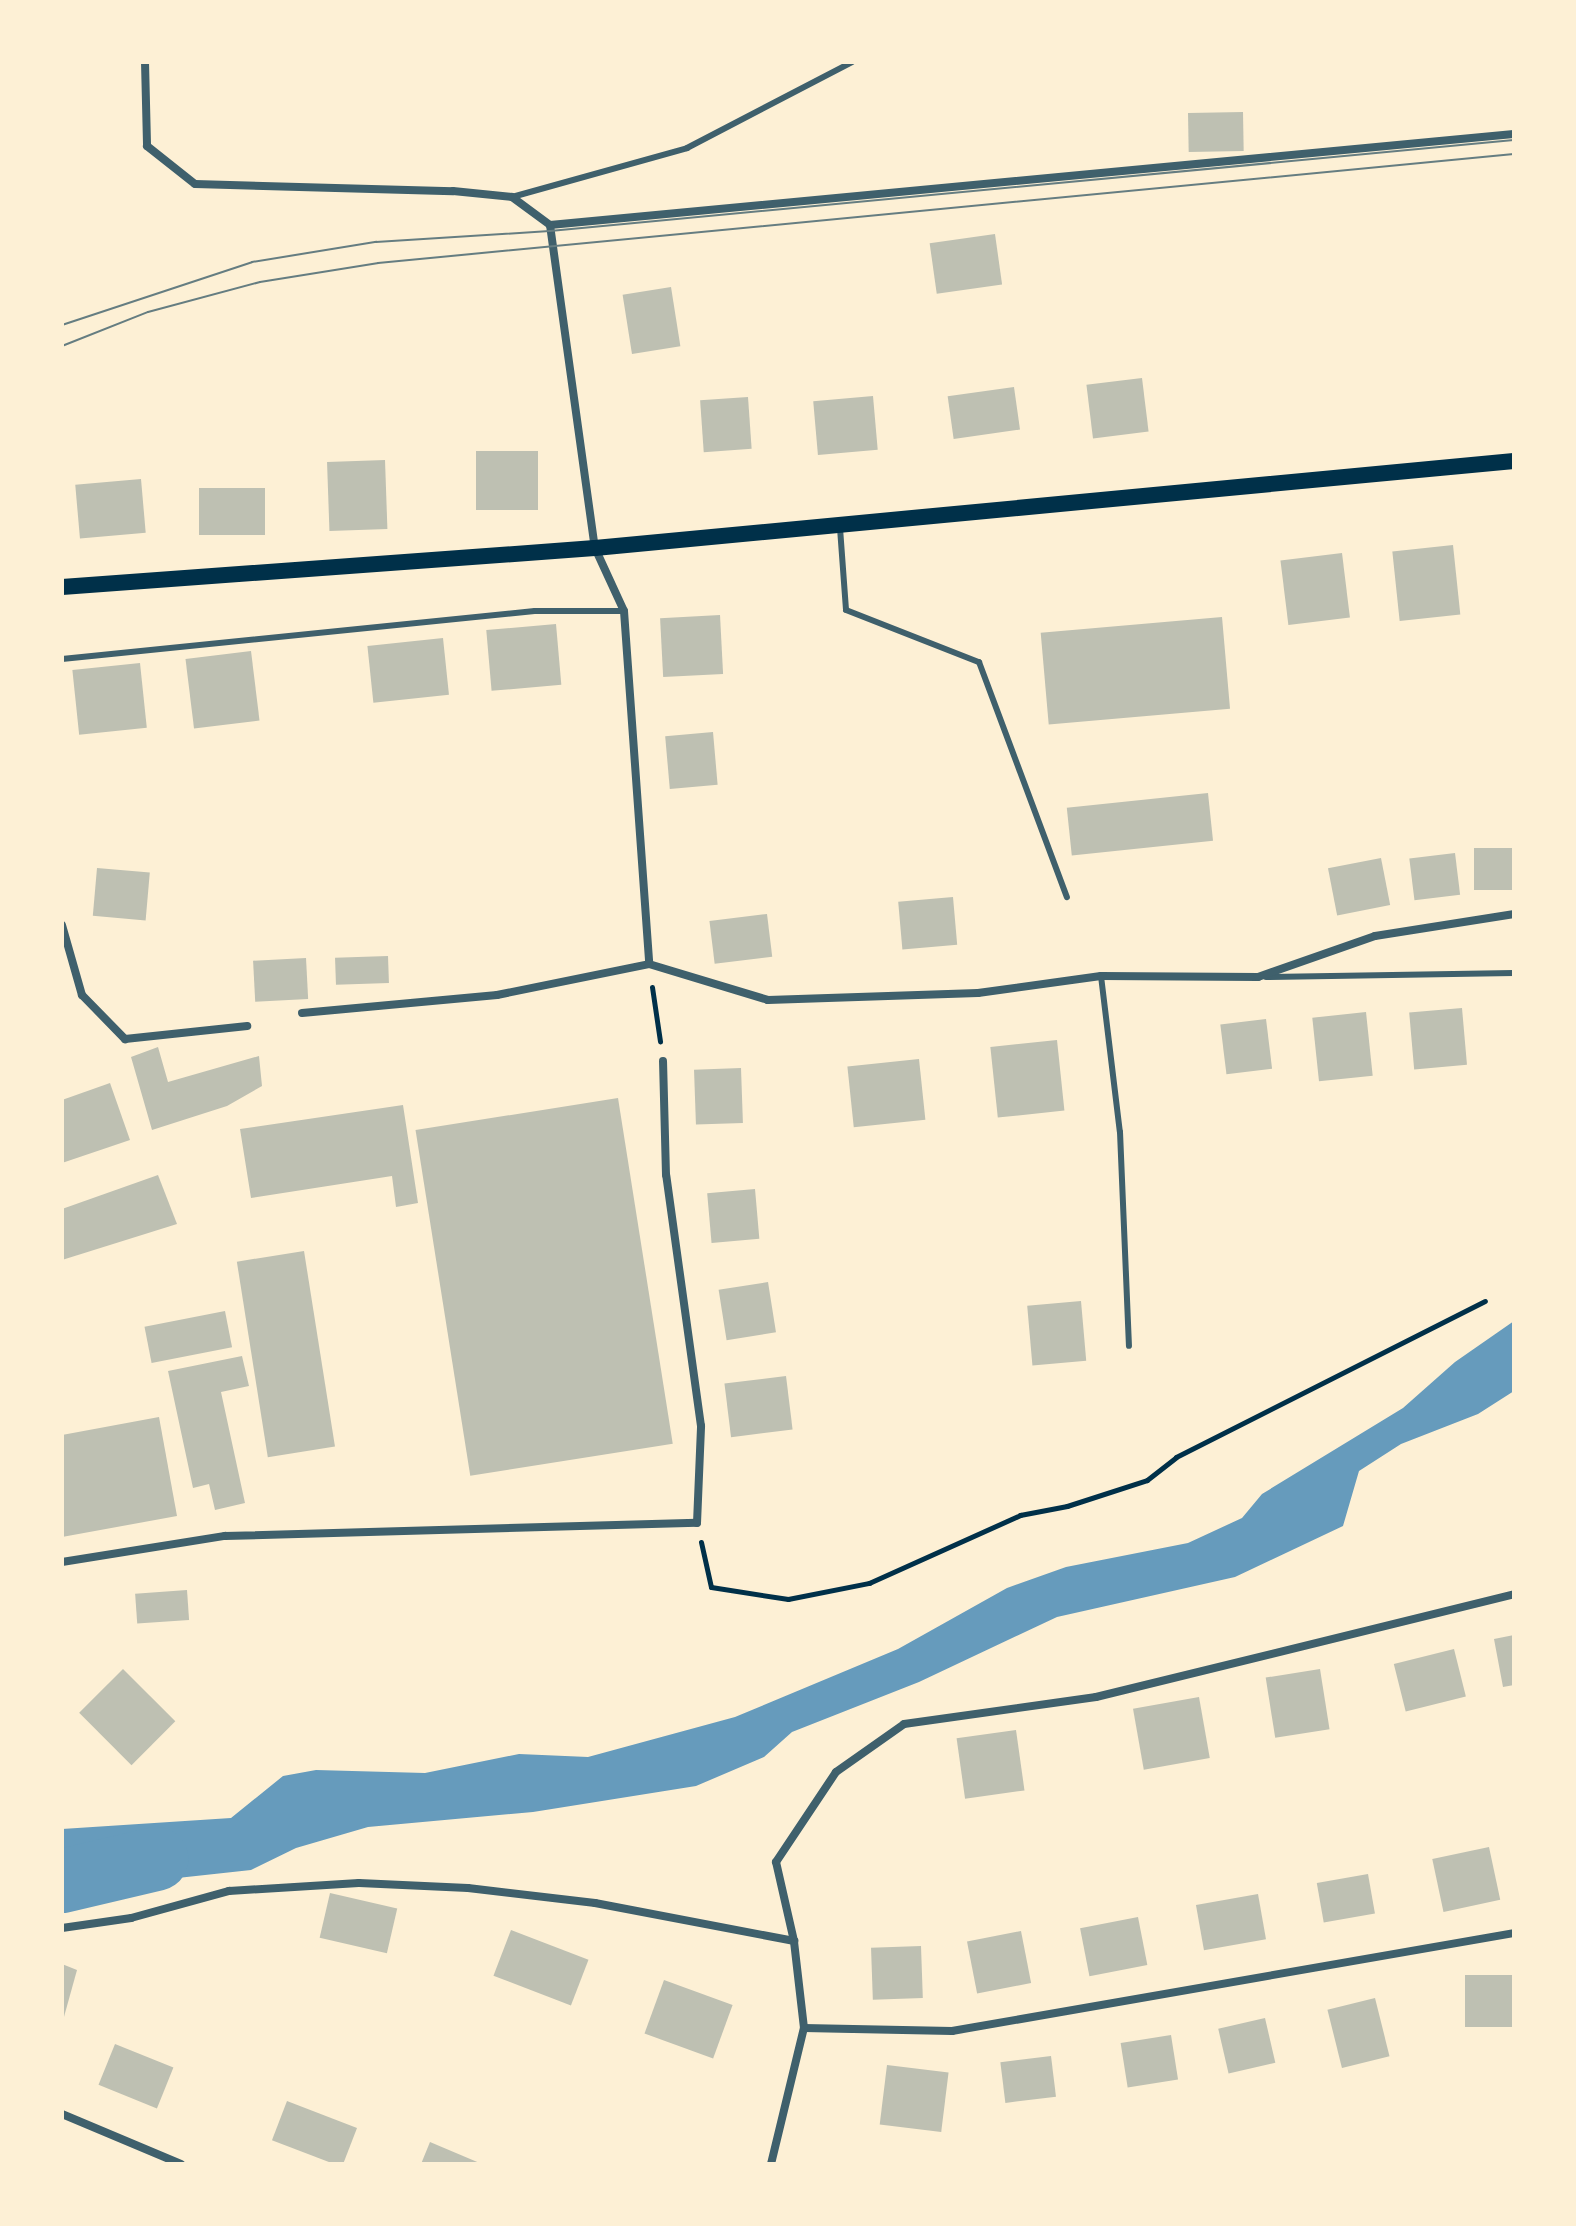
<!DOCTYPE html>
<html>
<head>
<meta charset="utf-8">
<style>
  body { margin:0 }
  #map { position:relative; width:1576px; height:2226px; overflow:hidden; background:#fdf0d5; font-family:"PT Sans Narrow",sans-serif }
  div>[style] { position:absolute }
  .water>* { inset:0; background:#669bbc }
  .river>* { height:64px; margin:-32px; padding:0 32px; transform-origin:32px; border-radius:32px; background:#669bbc }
  .building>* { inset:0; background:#bec0b2; transform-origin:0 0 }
  .path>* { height:5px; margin:-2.5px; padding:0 2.5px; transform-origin:2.5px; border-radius:2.5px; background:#003049 }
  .service>* { height:6px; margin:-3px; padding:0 3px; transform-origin:3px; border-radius:3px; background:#3f606c }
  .minor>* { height:8px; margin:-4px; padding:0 4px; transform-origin:4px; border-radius:4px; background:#3f606c }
  .secondary>* { height:16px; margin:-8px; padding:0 8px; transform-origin:8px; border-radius:8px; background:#003049 }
  .tram>* { height:2px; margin:-1px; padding:0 1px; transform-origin:1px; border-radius:1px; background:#657d81 }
  span { translate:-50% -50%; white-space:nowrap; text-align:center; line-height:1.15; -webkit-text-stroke:7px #fdf0d5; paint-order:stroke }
  .frame { position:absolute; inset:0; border:64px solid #fdf0d5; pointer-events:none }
</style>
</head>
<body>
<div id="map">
  <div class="water">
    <i style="clip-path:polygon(1514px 1321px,1514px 1391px,1478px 1414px,1401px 1444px,1359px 1471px,1343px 1526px,1235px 1577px,1057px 1617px,919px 1682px,792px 1732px,764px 1757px,696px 1786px,533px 1812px,368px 1827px,296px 1848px,251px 1870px,150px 1881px,113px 1896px,62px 1880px,62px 1829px,231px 1818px,283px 1776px,316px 1770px,425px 1773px,519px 1754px,588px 1757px,735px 1717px,898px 1649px,1007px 1588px,1066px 1567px,1188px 1543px,1242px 1518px,1262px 1494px,1403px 1408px,1455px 1362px)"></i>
  </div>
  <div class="river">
    <i style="left:62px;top:1881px;width:97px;rotate:-13.2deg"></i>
  </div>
  <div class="building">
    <i style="left:1243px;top:112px;width:39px;height:55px;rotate:89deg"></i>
    <i style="left:995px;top:234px;width:51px;height:66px;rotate:82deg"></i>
    <i style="left:671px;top:287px;width:60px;height:49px;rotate:81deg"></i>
    <i style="left:1142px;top:378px;width:54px;height:56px;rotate:83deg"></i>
    <i style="left:1014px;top:387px;width:43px;height:67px;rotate:82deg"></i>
    <i style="left:873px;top:396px;width:54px;height:60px;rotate:85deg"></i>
    <i style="left:748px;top:397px;width:52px;height:48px;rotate:86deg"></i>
    <i style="left:476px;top:451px;width:62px;height:59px"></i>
    <i style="left:385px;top:460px;width:69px;height:58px;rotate:88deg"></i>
    <i style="left:141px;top:479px;width:54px;height:66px;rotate:85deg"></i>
    <i style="left:265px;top:488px;width:47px;height:66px;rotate:90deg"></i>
    <i style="left:1453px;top:545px;width:70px;height:61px;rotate:84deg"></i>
    <i style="left:1342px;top:553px;width:65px;height:62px;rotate:83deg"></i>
    <i style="left:720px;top:615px;width:59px;height:60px;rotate:87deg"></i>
    <i style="left:1222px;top:617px;width:92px;height:182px;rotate:85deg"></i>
    <i style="left:556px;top:624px;width:61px;height:70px;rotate:85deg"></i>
    <i style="left:443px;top:638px;width:57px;height:76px;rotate:84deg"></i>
    <i style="left:251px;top:651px;width:70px;height:66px;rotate:83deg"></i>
    <i style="left:140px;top:663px;width:65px;height:68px;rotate:84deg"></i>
    <i style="left:713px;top:732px;width:53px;height:48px;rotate:85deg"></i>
    <i style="left:1208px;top:793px;width:48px;height:142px;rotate:84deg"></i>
    <i style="left:1514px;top:848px;width:42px;height:40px;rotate:90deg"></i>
    <i style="left:1455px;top:853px;width:42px;height:46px;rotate:83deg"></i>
    <i style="left:1381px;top:858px;width:48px;height:54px;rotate:79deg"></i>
    <i style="left:97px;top:868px;width:53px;height:48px;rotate:5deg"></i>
    <i style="left:953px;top:897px;width:48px;height:55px;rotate:85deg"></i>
    <i style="left:767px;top:914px;width:43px;height:58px;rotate:83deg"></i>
    <i style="left:388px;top:956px;width:27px;height:53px;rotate:88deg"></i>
    <i style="left:306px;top:958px;width:41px;height:53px;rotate:87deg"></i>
    <i style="left:1462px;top:1008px;width:57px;height:53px;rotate:85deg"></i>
    <i style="left:1366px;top:1012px;width:64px;height:54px;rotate:84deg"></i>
    <i style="left:1266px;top:1019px;width:50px;height:46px;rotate:83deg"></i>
    <i style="left:1057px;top:1040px;width:71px;height:67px;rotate:84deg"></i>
    <i style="clip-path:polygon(158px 1047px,168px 1082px,259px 1056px,262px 1086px,227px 1106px,152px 1130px,131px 1057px)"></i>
    <i style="left:919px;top:1059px;width:61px;height:72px;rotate:84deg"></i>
    <i style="left:741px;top:1068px;width:55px;height:47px;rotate:88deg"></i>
    <i style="clip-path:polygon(110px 1083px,130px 1140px,62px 1163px,62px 1100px)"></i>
    <i style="left:618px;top:1098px;width:350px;height:205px;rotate:81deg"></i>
    <i style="clip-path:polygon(403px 1105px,418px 1203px,396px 1207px,392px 1176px,251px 1198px,240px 1129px)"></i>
    <i style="clip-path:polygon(158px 1175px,177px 1224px,62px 1260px,62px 1209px)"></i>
    <i style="left:755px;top:1189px;width:50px;height:48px;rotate:85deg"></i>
    <i style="left:304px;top:1251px;width:198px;height:68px;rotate:81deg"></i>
    <i style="left:768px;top:1282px;width:51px;height:50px;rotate:81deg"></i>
    <i style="left:1081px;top:1301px;width:60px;height:54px;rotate:85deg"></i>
    <i style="left:225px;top:1311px;width:37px;height:82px;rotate:79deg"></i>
    <i style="clip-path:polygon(242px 1356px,249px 1386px,221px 1392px,245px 1503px,215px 1510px,209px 1484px,193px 1488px,168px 1371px)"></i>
    <i style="left:786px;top:1376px;width:54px;height:62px;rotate:83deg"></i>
    <i style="clip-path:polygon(159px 1417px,177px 1516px,62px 1537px,62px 1435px)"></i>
    <i style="left:187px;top:1590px;width:30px;height:52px;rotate:86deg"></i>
    <i style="clip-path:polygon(1514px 1635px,1514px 1685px,1503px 1687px,1494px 1639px)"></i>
    <i style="left:1454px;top:1649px;width:49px;height:62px;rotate:76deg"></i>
    <i style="left:123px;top:1669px;width:74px;height:62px;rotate:45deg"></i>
    <i style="left:1320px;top:1669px;width:61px;height:55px;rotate:81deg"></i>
    <i style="left:1199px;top:1697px;width:62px;height:67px;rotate:80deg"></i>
    <i style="left:1016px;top:1730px;width:61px;height:60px;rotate:82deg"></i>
    <i style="left:1489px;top:1847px;width:54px;height:58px;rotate:78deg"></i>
    <i style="left:1368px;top:1874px;width:40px;height:52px;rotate:80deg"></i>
    <i style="left:330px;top:1893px;width:69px;height:46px;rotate:13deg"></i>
    <i style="left:1258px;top:1894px;width:46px;height:63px;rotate:80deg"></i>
    <i style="left:1138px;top:1917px;width:49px;height:59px;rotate:79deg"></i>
    <i style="left:511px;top:1930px;width:83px;height:49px;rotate:21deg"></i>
    <i style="left:1021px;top:1931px;width:53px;height:55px;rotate:79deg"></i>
    <i style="left:921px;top:1946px;width:52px;height:50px;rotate:88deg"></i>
    <i style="clip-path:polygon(62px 1964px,77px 1970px,62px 2024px)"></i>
    <i style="left:1514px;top:1975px;width:52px;height:49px;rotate:90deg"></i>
    <i style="left:664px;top:1980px;width:73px;height:57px;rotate:20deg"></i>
    <i style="left:1375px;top:1998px;width:60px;height:49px;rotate:76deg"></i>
    <i style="left:1265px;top:2018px;width:46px;height:48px;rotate:77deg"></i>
    <i style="left:1171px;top:2035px;width:45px;height:51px;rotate:81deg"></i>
    <i style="left:115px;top:2044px;width:63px;height:44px;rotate:22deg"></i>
    <i style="left:1051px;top:2056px;width:41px;height:51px;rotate:83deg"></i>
    <i style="left:887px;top:2065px;width:62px;height:60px;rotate:7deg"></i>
    <i style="left:287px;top:2101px;width:75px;height:42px;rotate:21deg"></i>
    <i style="clip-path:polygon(430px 2142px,482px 2164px,421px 2164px)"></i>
  </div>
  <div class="path">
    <i style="left:652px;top:987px;width:55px;rotate:81.6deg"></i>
    <i style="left:701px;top:1542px;width:46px;rotate:77.5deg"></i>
    <i style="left:711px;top:1587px;width:78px;rotate:8.9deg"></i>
    <i style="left:788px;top:1599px;width:83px;rotate:-11.2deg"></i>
    <i style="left:869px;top:1583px;width:166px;rotate:-24.2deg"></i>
    <i style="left:1020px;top:1515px;width:48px;rotate:-10.8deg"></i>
    <i style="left:1067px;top:1506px;width:84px;rotate:-18deg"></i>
    <i style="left:1147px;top:1480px;width:37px;rotate:-38deg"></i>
    <i style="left:1176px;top:1457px;width:346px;rotate:-26.8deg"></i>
  </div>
  <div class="service">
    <i style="left:512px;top:197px;width:182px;rotate:-15.6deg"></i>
    <i style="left:687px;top:148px;width:186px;rotate:-27.5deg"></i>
    <i style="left:840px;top:528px;width:82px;rotate:85.8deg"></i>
    <i style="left:846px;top:610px;width:143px;rotate:21.4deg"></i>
    <i style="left:979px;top:662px;width:251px;rotate:69.5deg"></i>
    <i style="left:62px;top:659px;width:475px;rotate:-5.8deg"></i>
    <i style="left:535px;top:611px;width:89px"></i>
    <i style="left:1101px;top:976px;width:157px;rotate:83.1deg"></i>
    <i style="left:1120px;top:1132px;width:214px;rotate:87.6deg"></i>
    <i style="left:1266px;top:977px;width:248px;rotate:-0.9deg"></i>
  </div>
  <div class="minor">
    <i style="left:145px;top:62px;width:84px;rotate:88.6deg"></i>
    <i style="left:147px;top:146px;width:61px;rotate:38.4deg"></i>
    <i style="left:195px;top:184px;width:258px;rotate:1.6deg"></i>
    <i style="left:453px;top:191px;width:59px;rotate:5.8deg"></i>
    <i style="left:512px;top:197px;width:47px;rotate:36.4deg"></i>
    <i style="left:550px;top:225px;width:968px;rotate:-5.39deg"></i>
    <i style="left:550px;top:225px;width:326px;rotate:82.1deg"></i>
    <i style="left:595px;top:548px;width:69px;rotate:65.3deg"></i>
    <i style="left:624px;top:611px;width:354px;rotate:85.9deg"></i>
    <i style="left:62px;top:925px;width:73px;rotate:74.1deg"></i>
    <i style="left:82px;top:995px;width:62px;rotate:45.7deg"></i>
    <i style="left:125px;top:1039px;width:123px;rotate:-6.1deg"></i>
    <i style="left:302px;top:1013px;width:196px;rotate:-5.3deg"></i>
    <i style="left:497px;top:995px;width:155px;rotate:-11.5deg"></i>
    <i style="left:649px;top:964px;width:124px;rotate:16.8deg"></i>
    <i style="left:768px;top:1000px;width:210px;rotate:-1.9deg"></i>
    <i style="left:978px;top:993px;width:124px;rotate:-7.9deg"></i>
    <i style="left:1101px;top:976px;width:157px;rotate:0.4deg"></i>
    <i style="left:1258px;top:977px;width:124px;rotate:-19.3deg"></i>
    <i style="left:1375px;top:936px;width:141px;rotate:-9deg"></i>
    <i style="left:62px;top:1562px;width:165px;rotate:-9.1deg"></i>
    <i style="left:225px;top:1536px;width:472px;rotate:-1.6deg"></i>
    <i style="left:697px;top:1523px;width:97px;rotate:-87.6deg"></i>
    <i style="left:701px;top:1426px;width:253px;rotate:-97.9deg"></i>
    <i style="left:666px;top:1175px;width:114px;rotate:-91.5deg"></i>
    <i style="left:62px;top:1928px;width:70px;rotate:-8.2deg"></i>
    <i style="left:131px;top:1918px;width:102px;rotate:-15.4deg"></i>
    <i style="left:229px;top:1891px;width:130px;rotate:-3.5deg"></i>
    <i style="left:359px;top:1883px;width:109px;rotate:2.6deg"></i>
    <i style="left:468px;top:1888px;width:128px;rotate:6.7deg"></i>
    <i style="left:595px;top:1903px;width:203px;rotate:10.8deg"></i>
    <i style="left:804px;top:2028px;width:148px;rotate:1.2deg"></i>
    <i style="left:952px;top:2031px;width:570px;rotate:-9.89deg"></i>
    <i style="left:62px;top:2114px;width:129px;rotate:22.8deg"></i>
    <i style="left:771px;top:2164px;width:140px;rotate:-76.4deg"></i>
    <i style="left:804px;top:2028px;width:88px;rotate:-96.6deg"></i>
    <i style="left:794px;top:1941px;width:81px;rotate:-102.8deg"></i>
    <i style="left:776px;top:1862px;width:108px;rotate:-56.3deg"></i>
    <i style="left:836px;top:1772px;width:83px;rotate:-35.2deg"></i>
    <i style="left:904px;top:1724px;width:194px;rotate:-8deg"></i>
    <i style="left:1096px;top:1697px;width:431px;rotate:-13.8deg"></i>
  </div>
  <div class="secondary">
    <i style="left:62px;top:587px;width:534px;rotate:-4.18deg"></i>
    <i style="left:595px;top:548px;width:923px;rotate:-5.41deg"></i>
  </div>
  <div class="tram">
    <i style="left:62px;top:325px;width:200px;rotate:-18.3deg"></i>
    <i style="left:252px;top:262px;width:126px;rotate:-9.2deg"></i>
    <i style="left:376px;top:242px;width:174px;rotate:-3.6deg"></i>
    <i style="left:550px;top:231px;width:968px;rotate:-5.39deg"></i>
    <i style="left:62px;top:346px;width:92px;rotate:-21.6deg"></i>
    <i style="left:148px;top:312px;width:116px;rotate:-15deg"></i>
    <i style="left:260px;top:282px;width:120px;rotate:-9.1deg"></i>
    <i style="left:378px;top:263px;width:1141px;rotate:-5.48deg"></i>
  </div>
  <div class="frame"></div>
</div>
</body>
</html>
